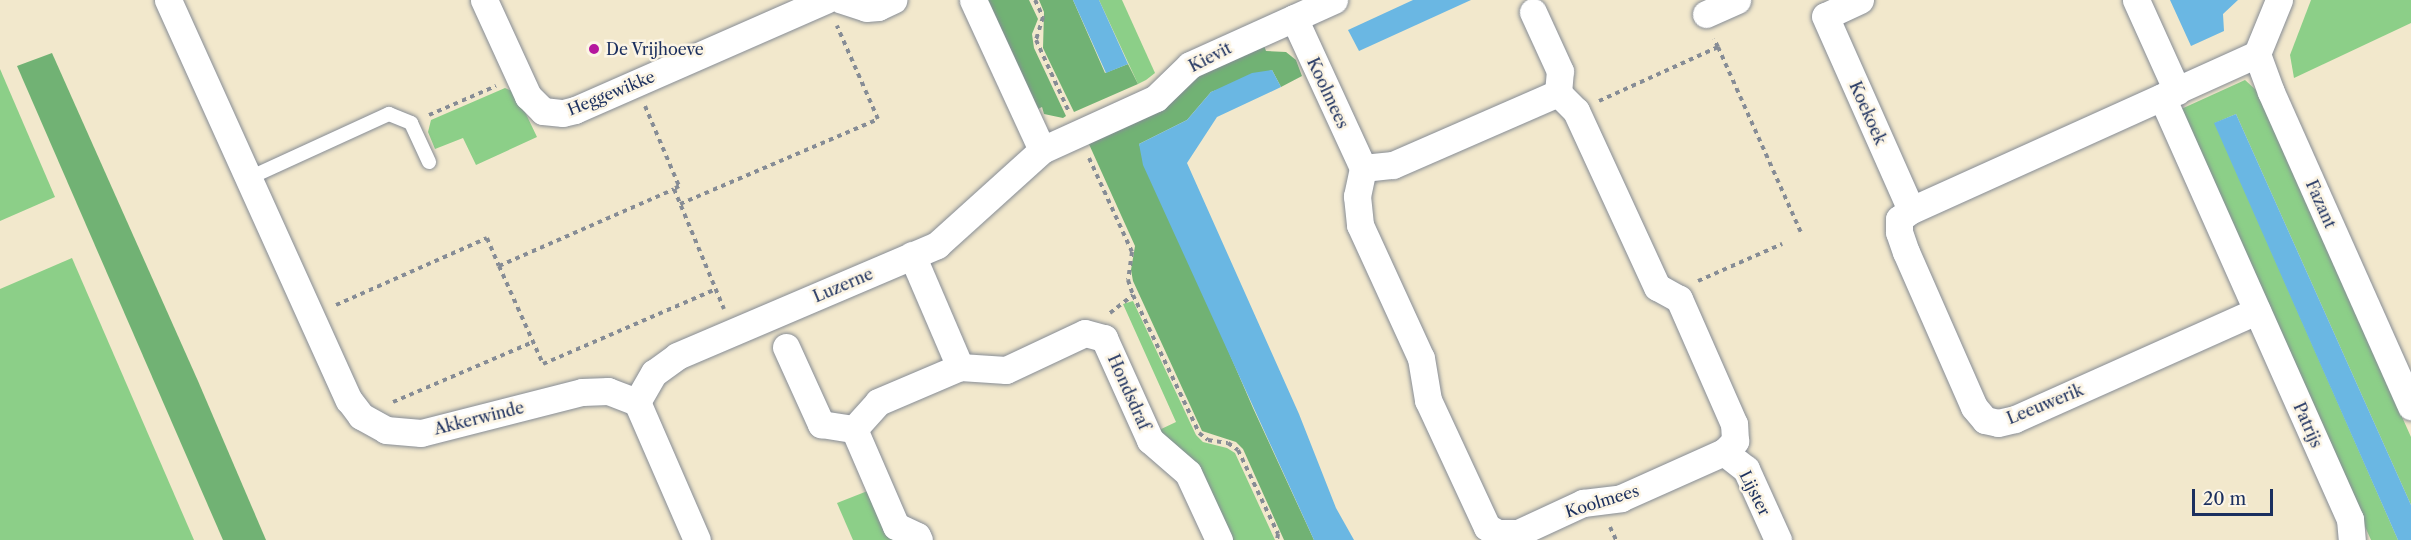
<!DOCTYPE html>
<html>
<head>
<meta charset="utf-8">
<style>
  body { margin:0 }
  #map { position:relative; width:2411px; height:540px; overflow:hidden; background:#f2e8cc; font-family:"Libre Caslon Text",serif }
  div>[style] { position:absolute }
  .green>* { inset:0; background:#8ccf88 }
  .forest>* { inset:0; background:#71b274 }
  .water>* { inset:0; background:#6ab7e3 }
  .path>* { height:4px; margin-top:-2px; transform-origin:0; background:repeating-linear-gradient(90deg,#868c95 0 4.5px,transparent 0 9px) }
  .roads { filter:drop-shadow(0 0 2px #868c95) drop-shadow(0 0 2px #868c95) }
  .service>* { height:14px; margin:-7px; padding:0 7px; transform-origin:7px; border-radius:7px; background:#fff }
  .minor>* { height:27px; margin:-13.5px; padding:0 13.5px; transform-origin:13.5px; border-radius:13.5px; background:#fff }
  .dots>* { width:16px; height:16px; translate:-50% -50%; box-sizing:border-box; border:3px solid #fcf5e5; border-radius:50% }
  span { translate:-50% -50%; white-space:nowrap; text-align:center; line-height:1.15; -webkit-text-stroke:5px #fcf5e5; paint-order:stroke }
  .poi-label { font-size:16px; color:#1b2f5e }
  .left { translate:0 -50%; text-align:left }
  .street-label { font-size:16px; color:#1b2f5e }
  .scale { position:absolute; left:2192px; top:489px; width:81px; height:27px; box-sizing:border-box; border:3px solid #1b2f5e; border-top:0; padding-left:8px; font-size:18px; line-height:21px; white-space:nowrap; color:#1b2f5e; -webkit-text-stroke:4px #fcf5e5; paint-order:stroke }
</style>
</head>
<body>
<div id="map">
  <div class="green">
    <i style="clip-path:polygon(1099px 0,1122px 0,1155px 73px,1146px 80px,1138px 84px)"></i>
    <i style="clip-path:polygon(2311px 0,2411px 0,2411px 23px,2294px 78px,2290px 55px)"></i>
    <i style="clip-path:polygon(0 69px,55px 197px,0 221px)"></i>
    <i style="clip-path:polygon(2245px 80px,2256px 90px,2411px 437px,2411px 505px,2236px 114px,2215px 123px,2398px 540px,2371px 540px,2179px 110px)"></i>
    <i style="clip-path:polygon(505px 88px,516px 93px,537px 137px,476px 165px,463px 138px,435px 149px,428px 132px,431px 120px)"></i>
    <i style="clip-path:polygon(72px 258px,194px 540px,0 540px,0 289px)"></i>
    <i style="clip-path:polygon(1133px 301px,1196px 435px,1203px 442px,1227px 448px,1235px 453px,1275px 540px,1230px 540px,1157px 431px,1176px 422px,1123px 304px)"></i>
    <i style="clip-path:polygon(870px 490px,907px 540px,853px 540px,837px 503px)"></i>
  </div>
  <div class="forest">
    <i style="clip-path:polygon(984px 0,1029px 0,1038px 19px,1032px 34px,1034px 48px,1066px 116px,1063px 118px,1044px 114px,1042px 107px,1034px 111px)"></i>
    <i style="clip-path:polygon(1039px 0,1073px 0,1105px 73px,1128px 64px,1138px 84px,1074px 112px,1043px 48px,1044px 12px)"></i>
    <i style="clip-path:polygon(1263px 43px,1266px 51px,1286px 52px,1296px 60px,1302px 76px,1281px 87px,1272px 70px,1211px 92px,1187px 120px,1139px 144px,1253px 408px,1314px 540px,1284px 540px,1243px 449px,1236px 442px,1202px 431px,1133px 281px,1131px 270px,1135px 246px,1088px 142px,1197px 74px)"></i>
    <i style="clip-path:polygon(52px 53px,198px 381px,266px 540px,223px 540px,17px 66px)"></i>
  </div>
  <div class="water">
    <i style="clip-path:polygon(1073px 0,1099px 0,1128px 64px,1106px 73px)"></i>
    <i style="clip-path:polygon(1413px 0,1471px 0,1359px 51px,1348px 30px)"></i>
    <i style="clip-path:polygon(2170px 0,2238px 0,2223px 14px,2224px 31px,2191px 46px)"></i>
    <i style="clip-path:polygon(1272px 70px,1281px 87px,1217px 117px,1187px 163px,1299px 414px,1336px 508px,1354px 540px,1314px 540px,1143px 165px,1139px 144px,1187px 120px,1211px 92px,1252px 73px)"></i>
    <i style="clip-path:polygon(2236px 114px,2411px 505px,2411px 540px,2398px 540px,2214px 123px)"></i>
  </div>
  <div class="path">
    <i style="left:1035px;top:0;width:19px;rotate:65deg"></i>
    <i style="left:1043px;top:17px;width:24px;rotate:107deg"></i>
    <i style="left:1036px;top:40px;width:77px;rotate:65.4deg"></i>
    <i style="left:1718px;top:47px;width:206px;rotate:65.9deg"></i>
    <i style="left:1599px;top:101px;width:131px;rotate:-24.4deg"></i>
    <i style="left:1718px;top:47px;width:9px;rotate:-117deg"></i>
    <i style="left:645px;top:106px;width:87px;rotate:67deg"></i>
    <i style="left:679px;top:186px;width:6px;rotate:149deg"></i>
    <i style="left:674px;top:189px;width:130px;rotate:67.4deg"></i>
    <i style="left:429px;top:115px;width:73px;rotate:-23.4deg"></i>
    <i style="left:1089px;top:158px;width:103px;rotate:65.4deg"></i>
    <i style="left:1132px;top:252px;width:28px;rotate:98deg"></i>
    <i style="left:1128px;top:280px;width:16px;rotate:72deg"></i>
    <i style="left:1133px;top:295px;width:153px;rotate:64.4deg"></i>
    <i style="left:1199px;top:433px;width:11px;rotate:38deg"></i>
    <i style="left:1208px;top:440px;width:20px;rotate:9deg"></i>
    <i style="left:1228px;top:443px;width:12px;rotate:35deg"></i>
    <i style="left:1238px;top:450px;width:93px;rotate:64.5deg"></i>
    <i style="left:1278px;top:534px;width:6px;rotate:99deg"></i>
    <i style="left:680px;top:204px;width:215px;rotate:-23.2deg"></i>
    <i style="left:878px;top:119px;width:102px;rotate:-113.8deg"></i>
    <i style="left:499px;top:266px;width:107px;rotate:65.8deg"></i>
    <i style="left:543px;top:364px;width:189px;rotate:-23.4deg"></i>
    <i style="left:1698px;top:281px;width:92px;rotate:-23.8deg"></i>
    <i style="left:336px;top:305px;width:165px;rotate:-23.9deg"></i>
    <i style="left:487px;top:238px;width:30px;rotate:67deg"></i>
    <i style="left:499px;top:266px;width:191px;rotate:-23.7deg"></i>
    <i style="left:1110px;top:313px;width:29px;rotate:-38deg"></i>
    <i style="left:393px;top:402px;width:152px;rotate:-23.2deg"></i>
    <i style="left:1610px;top:527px;width:14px;rotate:65deg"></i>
  </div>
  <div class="roads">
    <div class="service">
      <i style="left:249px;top:178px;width:154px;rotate:-24.6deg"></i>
      <i style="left:389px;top:114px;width:24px;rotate:22deg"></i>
      <i style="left:411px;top:123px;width:43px;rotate:65.2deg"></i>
    </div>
    <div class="minor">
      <i style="left:168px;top:0;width:439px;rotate:65.7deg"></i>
      <i style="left:349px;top:400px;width:20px;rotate:53deg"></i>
      <i style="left:361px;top:416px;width:29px;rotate:29deg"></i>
      <i style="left:386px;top:430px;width:35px;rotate:5deg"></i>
      <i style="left:421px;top:433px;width:166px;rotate:-14.3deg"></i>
      <i style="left:582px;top:392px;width:26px;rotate:-2deg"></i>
      <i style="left:608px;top:391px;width:31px;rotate:21deg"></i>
      <i style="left:637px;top:402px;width:150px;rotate:66.5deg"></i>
      <i style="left:484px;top:0;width:106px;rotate:65.4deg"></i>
      <i style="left:528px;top:96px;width:21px;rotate:45deg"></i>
      <i style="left:543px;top:111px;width:20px;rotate:6deg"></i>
      <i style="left:563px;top:113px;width:12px;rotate:-14deg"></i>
      <i style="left:575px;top:110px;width:274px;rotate:-23.7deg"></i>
      <i style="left:842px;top:0;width:25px;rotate:18deg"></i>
      <i style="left:866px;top:8px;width:12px;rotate:-5deg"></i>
      <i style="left:878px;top:7px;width:17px;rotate:-25deg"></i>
      <i style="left:973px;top:0;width:165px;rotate:65.3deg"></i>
      <i style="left:1860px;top:0;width:38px;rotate:155deg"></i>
      <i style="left:1825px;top:16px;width:212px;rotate:66.1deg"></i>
      <i style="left:2136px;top:0;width:100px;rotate:65.7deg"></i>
      <i style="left:2279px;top:0;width:58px;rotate:112.2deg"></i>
      <i style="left:2257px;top:54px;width:40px;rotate:69.8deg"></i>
      <i style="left:2271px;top:92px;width:344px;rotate:66deg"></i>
      <i style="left:1706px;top:14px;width:34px;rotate:-24deg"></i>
      <i style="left:1294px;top:18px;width:165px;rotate:65.3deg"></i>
      <i style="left:1363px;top:168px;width:29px;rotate:102deg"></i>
      <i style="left:1357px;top:196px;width:29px;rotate:84deg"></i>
      <i style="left:1360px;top:225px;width:146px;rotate:65.4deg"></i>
      <i style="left:1421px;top:358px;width:43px;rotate:80.5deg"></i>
      <i style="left:1428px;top:400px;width:140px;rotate:65.1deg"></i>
      <i style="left:1487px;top:527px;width:13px;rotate:29deg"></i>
      <i style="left:1498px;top:533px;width:20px"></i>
      <i style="left:1518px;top:533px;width:72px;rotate:-24.8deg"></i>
      <i style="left:1583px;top:503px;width:38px;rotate:-7deg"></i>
      <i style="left:1621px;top:498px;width:113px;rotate:-24.1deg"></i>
      <i style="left:1724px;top:452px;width:16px;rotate:-45deg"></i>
      <i style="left:1735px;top:441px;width:17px;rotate:-93deg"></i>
      <i style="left:1734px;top:424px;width:137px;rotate:-113.7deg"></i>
      <i style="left:1679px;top:299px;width:25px;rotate:-151deg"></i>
      <i style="left:1657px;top:287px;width:194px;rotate:-114.7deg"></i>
      <i style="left:1576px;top:111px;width:25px;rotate:-135deg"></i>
      <i style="left:1558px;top:93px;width:22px;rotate:-85deg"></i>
      <i style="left:1560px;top:71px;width:65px;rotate:-114.6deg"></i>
      <i style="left:2257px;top:54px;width:380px;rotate:155.7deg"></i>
      <i style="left:1911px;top:210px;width:15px;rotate:143deg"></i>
      <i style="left:1899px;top:219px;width:13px;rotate:90deg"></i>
      <i style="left:1899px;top:232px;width:21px;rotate:71deg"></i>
      <i style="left:1906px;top:252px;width:169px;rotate:66.3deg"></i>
      <i style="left:1974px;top:407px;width:17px;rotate:50deg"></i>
      <i style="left:1985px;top:420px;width:13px;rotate:13deg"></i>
      <i style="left:1998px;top:423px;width:17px;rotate:-13deg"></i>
      <i style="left:2015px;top:419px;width:265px;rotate:-24.1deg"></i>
      <i style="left:2162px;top:97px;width:462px;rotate:66deg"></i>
      <i style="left:2350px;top:519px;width:21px;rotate:85deg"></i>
      <i style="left:1363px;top:168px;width:30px;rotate:-6deg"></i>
      <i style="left:1393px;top:165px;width:180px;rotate:-23.6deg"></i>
      <i style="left:912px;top:255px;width:122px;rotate:66.8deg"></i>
      <i style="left:786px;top:347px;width:85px;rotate:65.6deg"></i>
      <i style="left:821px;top:424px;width:33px;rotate:9deg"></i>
      <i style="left:637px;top:402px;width:34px;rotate:-60deg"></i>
      <i style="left:654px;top:373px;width:29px;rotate:-36deg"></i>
      <i style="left:677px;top:356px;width:283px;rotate:-23.1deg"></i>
      <i style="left:937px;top:245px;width:142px;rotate:-42.1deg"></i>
      <i style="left:1042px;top:150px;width:125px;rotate:-24.5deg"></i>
      <i style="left:1156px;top:98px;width:47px;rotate:-44.1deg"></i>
      <i style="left:1190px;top:65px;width:158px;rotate:-24.3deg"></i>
      <i style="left:854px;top:429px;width:36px;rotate:-48deg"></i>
      <i style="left:878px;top:402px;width:89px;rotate:-23.1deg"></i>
      <i style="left:960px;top:367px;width:46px;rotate:3.7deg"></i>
      <i style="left:1006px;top:370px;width:87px;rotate:-25.1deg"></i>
      <i style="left:1085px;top:333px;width:20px;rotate:15deg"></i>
      <i style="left:1104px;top:338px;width:112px;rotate:65.7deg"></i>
      <i style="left:1150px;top:440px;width:50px;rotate:41deg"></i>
      <i style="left:1188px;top:473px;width:74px;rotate:65.2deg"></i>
      <i style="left:854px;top:429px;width:106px;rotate:66.6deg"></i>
      <i style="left:896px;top:526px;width:23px;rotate:25deg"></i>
      <i style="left:917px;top:536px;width:4px;rotate:63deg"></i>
      <i style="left:1724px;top:452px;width:28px;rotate:38deg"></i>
      <i style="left:1746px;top:469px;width:78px;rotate:65.7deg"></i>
    </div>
  </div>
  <div class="dots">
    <i style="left:594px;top:49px;background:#b5179e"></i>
  </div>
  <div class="poi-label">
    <span class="left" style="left:606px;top:49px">De Vrijhoeve</span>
  </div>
  <div class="street-label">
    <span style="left:1210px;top:57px;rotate:-27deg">Kievit</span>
    <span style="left:611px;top:93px;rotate:-22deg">Heggewikke</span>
    <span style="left:1328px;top:93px;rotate:65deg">Koolmees</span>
    <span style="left:1868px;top:113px;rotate:66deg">Koekoek</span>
    <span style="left:2321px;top:204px;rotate:66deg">Fazant</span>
    <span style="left:843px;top:285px;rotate:-23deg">Luzerne</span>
    <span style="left:1129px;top:392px;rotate:66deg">Hondsdraf</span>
    <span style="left:2045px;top:404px;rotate:-22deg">Leeuwerik</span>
    <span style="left:479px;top:418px;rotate:-14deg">Akkerwinde</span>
    <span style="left:2308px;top:425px;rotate:66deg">Patrijs</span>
    <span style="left:1755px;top:493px;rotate:63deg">Lijster</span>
    <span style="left:1602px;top:501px;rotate:-17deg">Koolmees</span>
  </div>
  <div class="scale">20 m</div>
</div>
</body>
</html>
